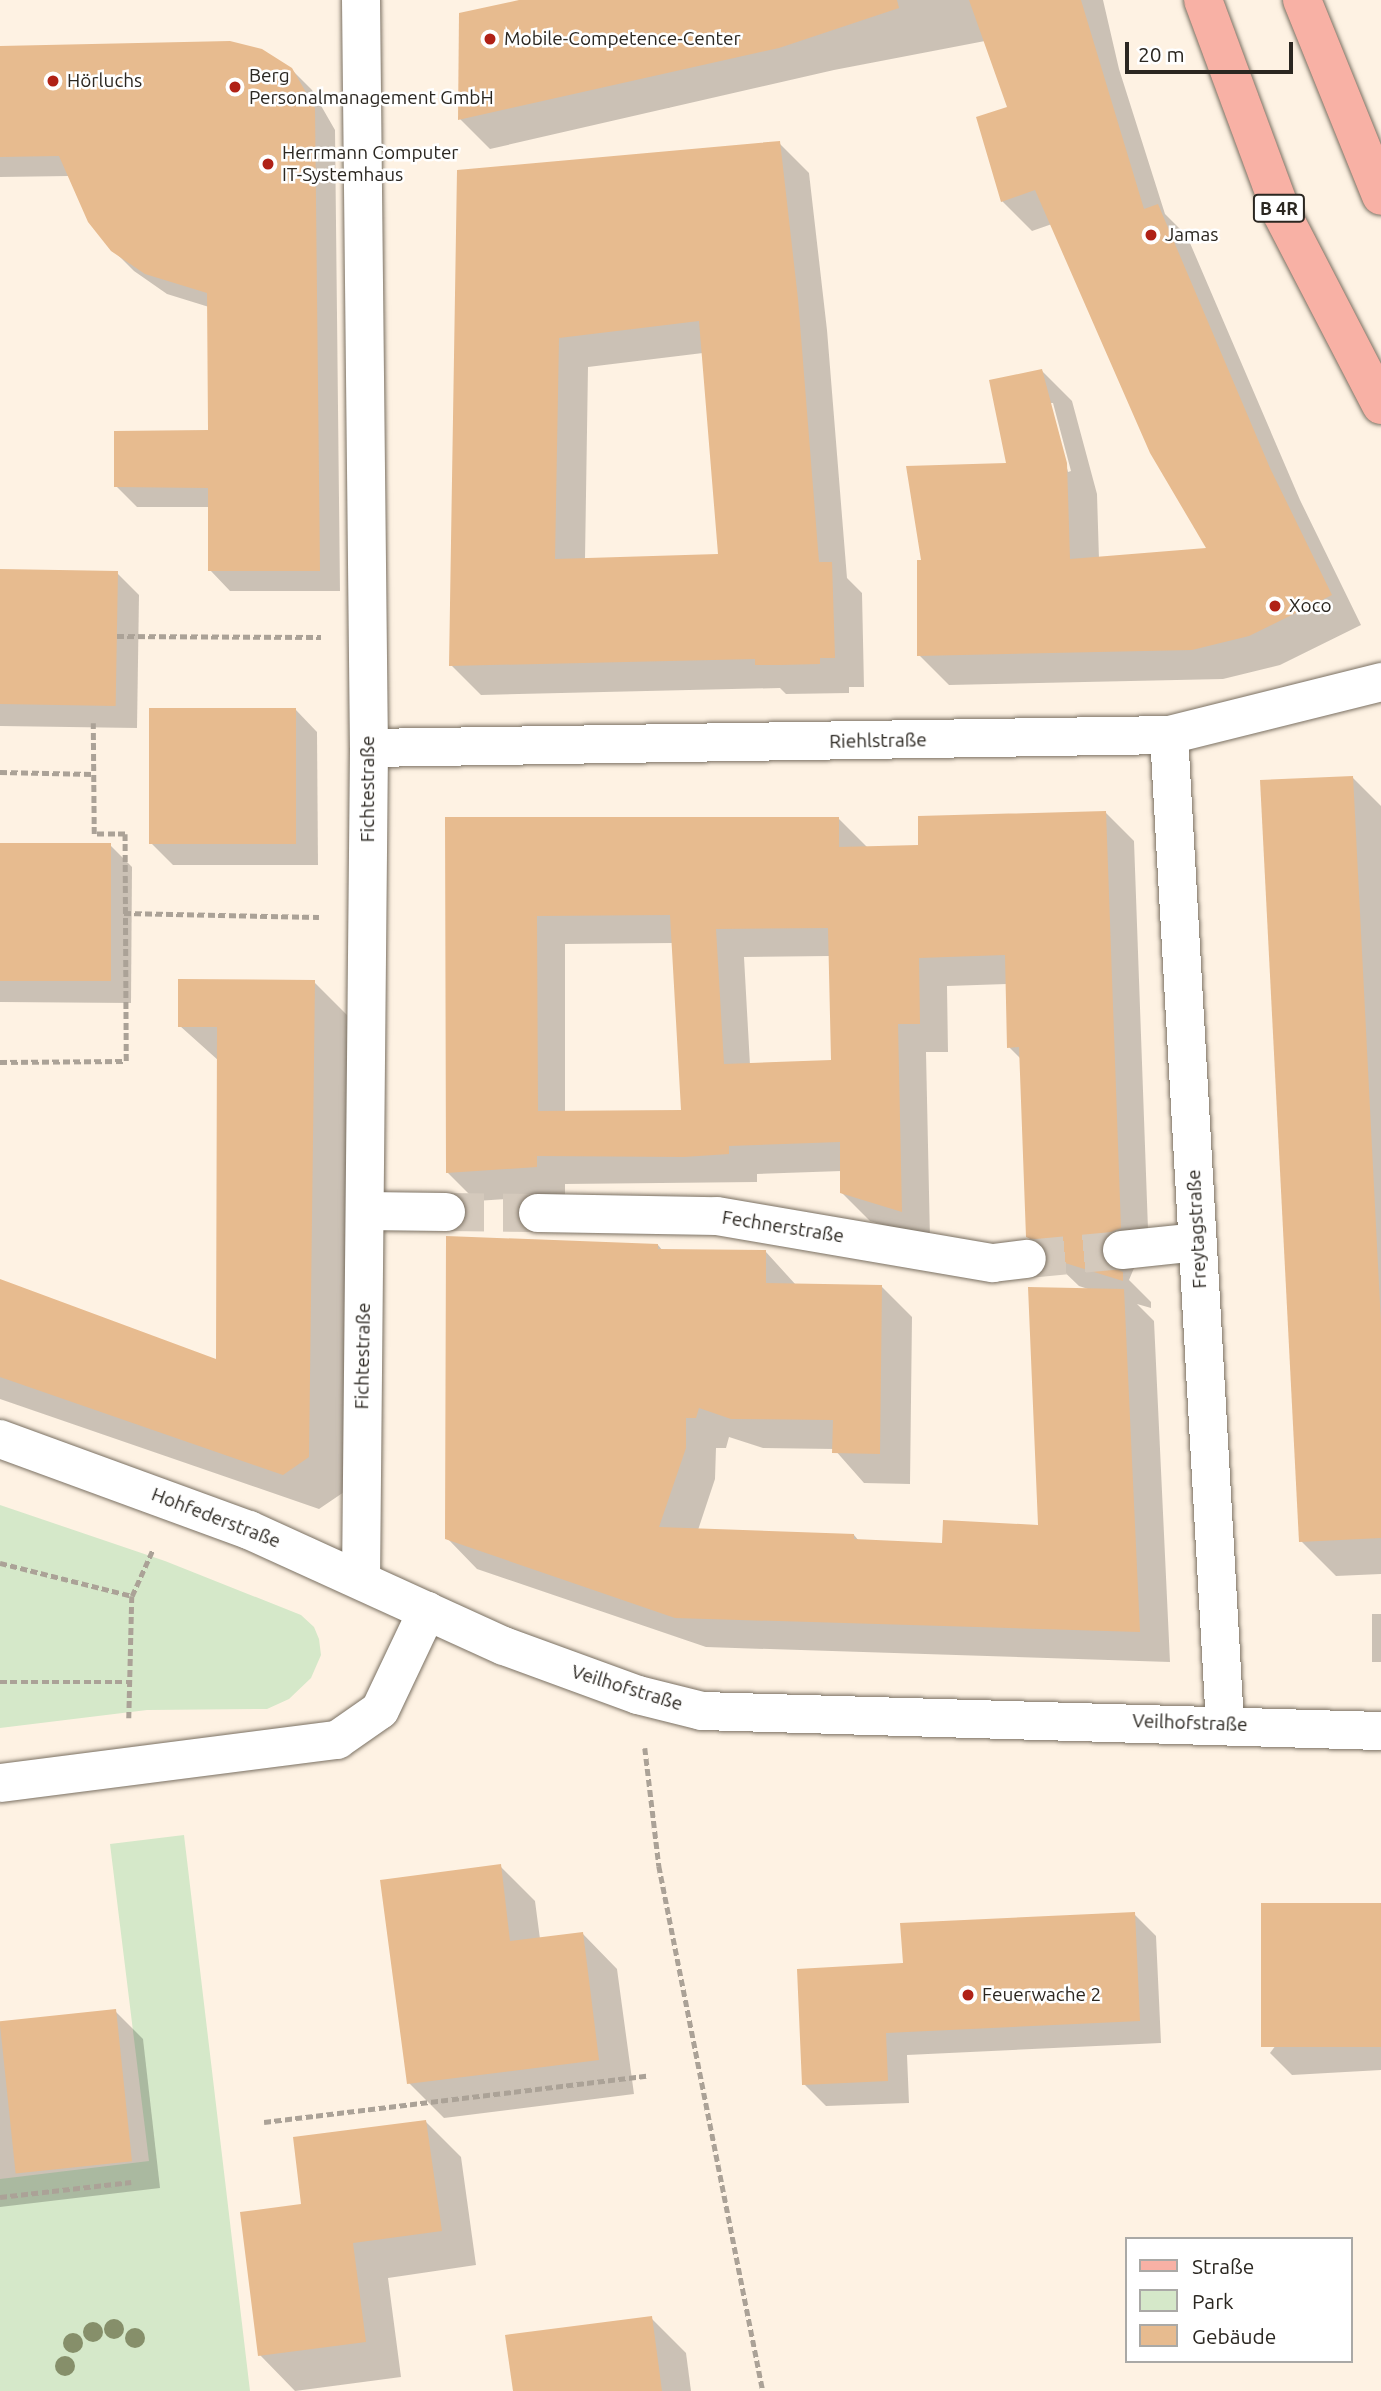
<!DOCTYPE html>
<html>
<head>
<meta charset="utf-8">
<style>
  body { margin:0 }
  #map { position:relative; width:1381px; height:2391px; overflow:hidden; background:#fef2e3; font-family:Ubuntu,sans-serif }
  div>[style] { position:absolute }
  .green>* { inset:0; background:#d5e8c9 }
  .shadow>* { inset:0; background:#0003; transform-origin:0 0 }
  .building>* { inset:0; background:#e7bb8f; transform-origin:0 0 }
  .minor-tunnel>* { height:38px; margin-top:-19px; transform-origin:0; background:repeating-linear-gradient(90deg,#d4c9bc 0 38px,transparent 0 57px) }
  .path>* { height:4.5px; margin-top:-2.25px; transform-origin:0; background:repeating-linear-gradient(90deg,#aba297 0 7px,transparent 0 10.5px) }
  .roads { filter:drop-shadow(0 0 2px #7a7062) drop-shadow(0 0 2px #7a7062) }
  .minor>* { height:38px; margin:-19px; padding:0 19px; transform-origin:19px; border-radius:19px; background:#fff }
  .major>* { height:38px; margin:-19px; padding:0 19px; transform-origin:19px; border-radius:19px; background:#f8b1a5 }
  .trees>* { width:20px; height:20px; margin:-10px; border-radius:50%; background:#868f6a }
  .dots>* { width:19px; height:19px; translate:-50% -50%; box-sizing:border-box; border:4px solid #fff; border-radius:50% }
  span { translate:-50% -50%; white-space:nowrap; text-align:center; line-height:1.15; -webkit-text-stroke:5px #fff; paint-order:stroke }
  .shield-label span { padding:2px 5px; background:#fff; border:2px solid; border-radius:5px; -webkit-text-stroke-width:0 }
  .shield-label { font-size:18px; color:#2b2721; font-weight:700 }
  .poi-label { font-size:19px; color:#2b2721 }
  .left { translate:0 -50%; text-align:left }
  .street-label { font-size:19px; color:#2b2721 }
  .legend { position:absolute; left:1125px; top:2237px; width:228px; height:126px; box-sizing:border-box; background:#fff; border:2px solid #aaa9a6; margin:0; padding:9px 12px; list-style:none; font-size:21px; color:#2b2721 }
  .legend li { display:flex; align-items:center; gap:14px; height:35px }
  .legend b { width:35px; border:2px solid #aaa9a6 }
  .scale { position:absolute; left:1125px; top:42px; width:168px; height:32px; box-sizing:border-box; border:4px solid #2b2721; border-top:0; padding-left:9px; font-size:21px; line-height:24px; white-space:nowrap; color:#2b2721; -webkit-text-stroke:5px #fff; paint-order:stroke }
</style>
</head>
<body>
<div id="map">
  <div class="green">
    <i style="clip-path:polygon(0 1505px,165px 1561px,301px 1615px,314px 1627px,319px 1639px,321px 1655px,311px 1678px,289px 1699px,267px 1709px,147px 1710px,0 1728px)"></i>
    <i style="clip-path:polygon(184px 1835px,250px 2391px,0 2391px,0 2179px,149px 2161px,110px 1844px)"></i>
  </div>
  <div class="shadow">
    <i style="clip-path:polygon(evenodd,530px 0,1103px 0,1119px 69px,1165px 214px,1187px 236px,1300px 500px,1361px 625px,1280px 665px,1223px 679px,949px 685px,919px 655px,923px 562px,1008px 465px,1042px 371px,1072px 401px,1097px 494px,1099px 559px,1209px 549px,1052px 224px,1032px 231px,1002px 201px,1009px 108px,985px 41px,834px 70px,490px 149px,460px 119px,530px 0,1050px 403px,1053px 403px,1071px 471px,1068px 472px,1050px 403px)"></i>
    <i style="clip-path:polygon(0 48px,291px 69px,312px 90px,335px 130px,340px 591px,230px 591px,210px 570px,210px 507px,137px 507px,116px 486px,209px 432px,209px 307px,167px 294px,134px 271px,112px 249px,70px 176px,0 177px)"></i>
    <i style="clip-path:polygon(evenodd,779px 143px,809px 173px,827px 330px,847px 578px,862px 593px,864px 687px,849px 687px,849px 693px,786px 694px,780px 688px,481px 695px,451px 665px,459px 172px,779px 143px,703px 353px,720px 555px,585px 560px,588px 367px,703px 353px)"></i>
    <i style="clip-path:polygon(0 571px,117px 573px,139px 595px,137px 728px,0 726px)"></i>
    <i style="clip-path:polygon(295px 709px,317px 732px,318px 865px,173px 865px,151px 843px)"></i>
    <i style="clip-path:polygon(1352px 777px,1381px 806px,1381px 1574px,1336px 1576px,1301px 1541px)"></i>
    <i style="clip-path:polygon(evenodd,1105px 812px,1134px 841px,1149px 1257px,1137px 1261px,1129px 1280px,1151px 1302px,1151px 1308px,1137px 1304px,1154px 1321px,1170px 1662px,706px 1647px,477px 1569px,447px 1538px,658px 1245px,663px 1251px,766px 1252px,796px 1285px,882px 1287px,912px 1317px,910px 1484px,864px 1483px,834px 1449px,763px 1448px,729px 1437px,726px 1448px,716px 1448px,715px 1479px,698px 1530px,854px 1535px,859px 1541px,944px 1545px,1040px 1527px,1088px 1289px,1079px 1286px,1028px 1237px,1022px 1060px,1009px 1047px,1007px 984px,947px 986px,948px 1052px,926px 1052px,930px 1239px,870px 1221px,841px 1192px,842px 1171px,757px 1174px,757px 1182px,565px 1184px,565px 1195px,476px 1201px,447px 1172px,447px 818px,838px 818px,868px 848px,920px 847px,1105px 812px,674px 943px,683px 1112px,565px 1113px,565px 944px,674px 943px,1105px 812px,830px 956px,833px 1061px,750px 1065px,744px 957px,830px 956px)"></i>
    <i style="clip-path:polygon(0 845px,110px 845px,132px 867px,131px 1003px,0 1002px)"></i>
    <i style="clip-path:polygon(314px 982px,349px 1017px,344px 1492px,319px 1509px,0 1399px,0 1281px,218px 1362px,219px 1061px,180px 1026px)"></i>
    <i style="left:1372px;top:1614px;width:9px;height:48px"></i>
    <i style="clip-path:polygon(500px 1866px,535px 1901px,540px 1939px,582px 1933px,617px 1969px,634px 2094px,444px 2118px,409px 2083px)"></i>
    <i style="clip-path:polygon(1381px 1905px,1381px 2070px,1292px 2075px,1270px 2053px)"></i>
    <i style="clip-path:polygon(1134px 1914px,1156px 1936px,1161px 2043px,907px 2055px,909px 2103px,826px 2106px,804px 2084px,904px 1965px)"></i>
    <i style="clip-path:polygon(115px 2011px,143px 2039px,160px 2188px,0 2207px,0 2024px)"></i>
    <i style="clip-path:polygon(426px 2122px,461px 2157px,476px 2265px,388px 2278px,401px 2377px,295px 2391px,260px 2355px,303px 2205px)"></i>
    <i style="clip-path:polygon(651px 2318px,686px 2353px,691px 2391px,515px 2391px)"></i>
  </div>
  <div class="building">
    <i style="clip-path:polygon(519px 0,897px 0,899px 8px,779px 48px,458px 120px,459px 13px)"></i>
    <i style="clip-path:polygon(969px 0,1081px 0,1144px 209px,1158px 204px,1270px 468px,1332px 595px,1249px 636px,1192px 650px,917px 656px,917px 560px,921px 560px,906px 466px,1006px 463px,989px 380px,1042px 369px,1067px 463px,1070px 559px,1206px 548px,1150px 453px,1035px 190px,1001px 202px,976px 117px,1007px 107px)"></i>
    <i style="clip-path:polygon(230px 41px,262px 49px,292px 68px,315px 108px,320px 571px,208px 571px,208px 488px,114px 487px,114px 431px,208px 430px,207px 293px,145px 274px,111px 251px,88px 222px,59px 156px,0 157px,0 46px)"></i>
    <i style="clip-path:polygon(evenodd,780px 141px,798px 299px,819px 562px,832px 562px,835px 658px,820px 658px,820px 664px,781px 665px,755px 665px,755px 659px,449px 666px,457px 170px,780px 141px,699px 321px,718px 554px,555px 559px,559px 338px,699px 321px)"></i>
    <i style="left:0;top:569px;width:118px;height:135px;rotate:1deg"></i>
    <i style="left:149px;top:708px;width:147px;height:136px"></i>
    <i style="clip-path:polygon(1353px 776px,1381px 1324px,1381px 1538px,1299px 1542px,1260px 780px)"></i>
    <i style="clip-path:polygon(evenodd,1106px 811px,1121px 1228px,1109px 1233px,1100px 1252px,1105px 1263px,1123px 1272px,1123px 1281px,1049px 1258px,1044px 1245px,1026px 1237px,1019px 1047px,1007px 1048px,1005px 955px,919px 958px,920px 1024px,898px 1024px,902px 1212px,840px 1193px,840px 1142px,729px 1146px,729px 1154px,684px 1157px,537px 1156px,537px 1167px,446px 1173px,445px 817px,839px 817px,839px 847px,918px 845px,918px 816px,1106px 811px,670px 915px,681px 1110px,538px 1111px,537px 916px,670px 915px,1106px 811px,828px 928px,831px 1060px,724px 1064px,716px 929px,828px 928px)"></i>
    <i style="left:0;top:843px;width:111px;height:138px"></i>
    <i style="clip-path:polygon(178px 979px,315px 980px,309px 1457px,283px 1475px,0 1377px,0 1279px,216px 1359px,217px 1027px,178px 1027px)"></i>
    <i style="clip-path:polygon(446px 1236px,658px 1244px,658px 1249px,766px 1250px,766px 1283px,882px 1285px,880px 1454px,832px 1453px,833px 1420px,731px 1419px,699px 1408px,696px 1418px,686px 1418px,686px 1448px,659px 1527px,854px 1534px,854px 1539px,942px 1543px,943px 1520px,1038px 1525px,1028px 1287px,1124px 1289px,1140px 1632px,675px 1618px,445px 1539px)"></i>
    <i style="clip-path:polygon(501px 1864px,510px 1941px,583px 1932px,599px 2060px,407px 2084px,380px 1880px)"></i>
    <i style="left:1381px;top:1903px;width:144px;height:120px;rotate:90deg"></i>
    <i style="clip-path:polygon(1135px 1912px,1140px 2021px,886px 2033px,888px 2081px,802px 2085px,797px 1969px,903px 1963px,900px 1923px)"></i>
    <i style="left:116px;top:2009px;width:153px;height:117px;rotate:84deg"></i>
    <i style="clip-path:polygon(426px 2120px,442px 2231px,353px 2243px,366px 2342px,258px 2356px,240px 2212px,301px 2204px,293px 2137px)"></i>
    <i style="clip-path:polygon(652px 2316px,662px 2391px,513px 2391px,505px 2335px)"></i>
  </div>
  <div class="minor-tunnel">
    <i style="left:446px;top:1212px;width:92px;rotate:0.6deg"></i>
    <i style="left:1027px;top:1259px;width:95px;rotate:-5.4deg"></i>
  </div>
  <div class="path">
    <i style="left:117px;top:636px;width:204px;rotate:0.3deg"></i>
    <i style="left:0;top:772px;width:93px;rotate:1.2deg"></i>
    <i style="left:124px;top:913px;width:195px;rotate:1.2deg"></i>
    <i style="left:0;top:1062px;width:126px;rotate:-0.5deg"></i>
    <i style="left:126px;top:1061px;width:227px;rotate:-90.3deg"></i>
    <i style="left:125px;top:834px;width:31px;rotate:180deg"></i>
    <i style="left:94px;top:834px;width:111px;rotate:-90.5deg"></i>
    <i style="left:0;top:1563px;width:136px;rotate:14deg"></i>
    <i style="left:132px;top:1596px;width:122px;rotate:91.4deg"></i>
    <i style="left:132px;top:1596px;width:51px;rotate:-65.9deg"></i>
    <i style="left:0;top:1682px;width:128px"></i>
    <i style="left:645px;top:1748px;width:119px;rotate:83.2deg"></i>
    <i style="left:659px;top:1866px;width:535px;rotate:78.8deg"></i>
    <i style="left:264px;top:2122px;width:385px;rotate:-6.9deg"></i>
    <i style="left:0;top:2197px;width:132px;rotate:-6.5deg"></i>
  </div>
  <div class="roads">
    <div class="minor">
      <i style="left:361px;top:0;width:748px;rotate:89.39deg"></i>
      <i style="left:369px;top:748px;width:830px;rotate:90.55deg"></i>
      <i style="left:1169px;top:735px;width:990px;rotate:86.76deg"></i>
      <i style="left:369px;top:748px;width:800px;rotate:-0.93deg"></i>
      <i style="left:1169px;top:735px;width:219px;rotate:-14deg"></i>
      <i style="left:365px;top:1211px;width:81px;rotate:0.7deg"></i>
      <i style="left:538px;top:1213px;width:179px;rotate:1deg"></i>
      <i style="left:717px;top:1216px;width:280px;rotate:9.7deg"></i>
      <i style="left:993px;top:1263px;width:34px;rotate:-7deg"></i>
      <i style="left:1122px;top:1250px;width:75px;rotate:-6.1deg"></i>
      <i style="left:0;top:1439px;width:265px;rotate:20.1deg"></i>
      <i style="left:249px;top:1530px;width:280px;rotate:24.5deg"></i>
      <i style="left:504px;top:1646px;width:143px;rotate:20.1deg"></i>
      <i style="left:638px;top:1695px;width:66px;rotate:14deg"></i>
      <i style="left:702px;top:1711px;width:679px;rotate:1.69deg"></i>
      <i style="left:0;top:1783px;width:340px;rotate:-7.3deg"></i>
      <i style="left:337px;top:1740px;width:52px;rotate:-34.9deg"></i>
      <i style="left:380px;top:1710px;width:110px;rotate:-64.6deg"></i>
    </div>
    <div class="major">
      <i style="left:1203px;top:0;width:228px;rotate:69.7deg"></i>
      <i style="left:1282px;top:214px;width:215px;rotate:62.6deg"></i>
      <i style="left:1302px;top:0;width:211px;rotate:68deg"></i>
    </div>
  </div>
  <div class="trees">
    <i style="left:114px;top:2329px"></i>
    <i style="left:93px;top:2332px"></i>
    <i style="left:135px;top:2338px"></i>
    <i style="left:73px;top:2343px"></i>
    <i style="left:65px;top:2366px"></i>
  </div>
  <div class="dots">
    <i style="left:490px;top:39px;background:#b02116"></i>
    <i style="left:53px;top:81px;background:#b02116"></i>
    <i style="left:235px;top:87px;background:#b02116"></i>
    <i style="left:268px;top:164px;background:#b02116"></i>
    <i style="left:1151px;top:235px;background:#b02116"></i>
    <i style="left:1275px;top:606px;background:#b02116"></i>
    <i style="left:968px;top:1995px;background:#b02116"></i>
  </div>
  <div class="shield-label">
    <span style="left:1279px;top:208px">B 4R</span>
  </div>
  <div class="poi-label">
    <span class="left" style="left:504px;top:39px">Mobile-Competence-Center</span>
    <span class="left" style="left:249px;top:87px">Berg<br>Personalmanagement GmbH</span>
    <span class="left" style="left:67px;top:81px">Hörluchs</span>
    <span class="left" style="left:282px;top:164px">Herrmann Computer<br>IT-Systemhaus</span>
    <span class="left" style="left:1165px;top:235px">Jamas</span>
    <span class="left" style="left:1289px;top:606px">Xoco</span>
    <span class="left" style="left:982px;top:1995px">Feuerwache 2</span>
  </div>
  <div class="street-label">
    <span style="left:878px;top:741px;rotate:-1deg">Riehlstraße</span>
    <span style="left:368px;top:789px;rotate:-90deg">Fichtestraße</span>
    <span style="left:783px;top:1227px;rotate:9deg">Fechnerstraße</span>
    <span style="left:1197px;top:1229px;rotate:-93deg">Freytagstraße</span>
    <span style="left:363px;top:1356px;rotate:-89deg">Fichtestraße</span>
    <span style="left:216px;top:1518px;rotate:21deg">Hohfederstraße</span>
    <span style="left:627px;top:1688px;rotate:17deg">Veilhofstraße</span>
    <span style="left:1190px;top:1723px;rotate:2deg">Veilhofstraße</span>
  </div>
  <ul class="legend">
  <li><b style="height:9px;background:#f8b1a5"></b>Straße</li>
  <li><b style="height:19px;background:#d5e8c9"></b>Park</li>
  <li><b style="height:19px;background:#e7bb8f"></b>Gebäude</li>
  </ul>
  <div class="scale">20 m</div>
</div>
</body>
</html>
